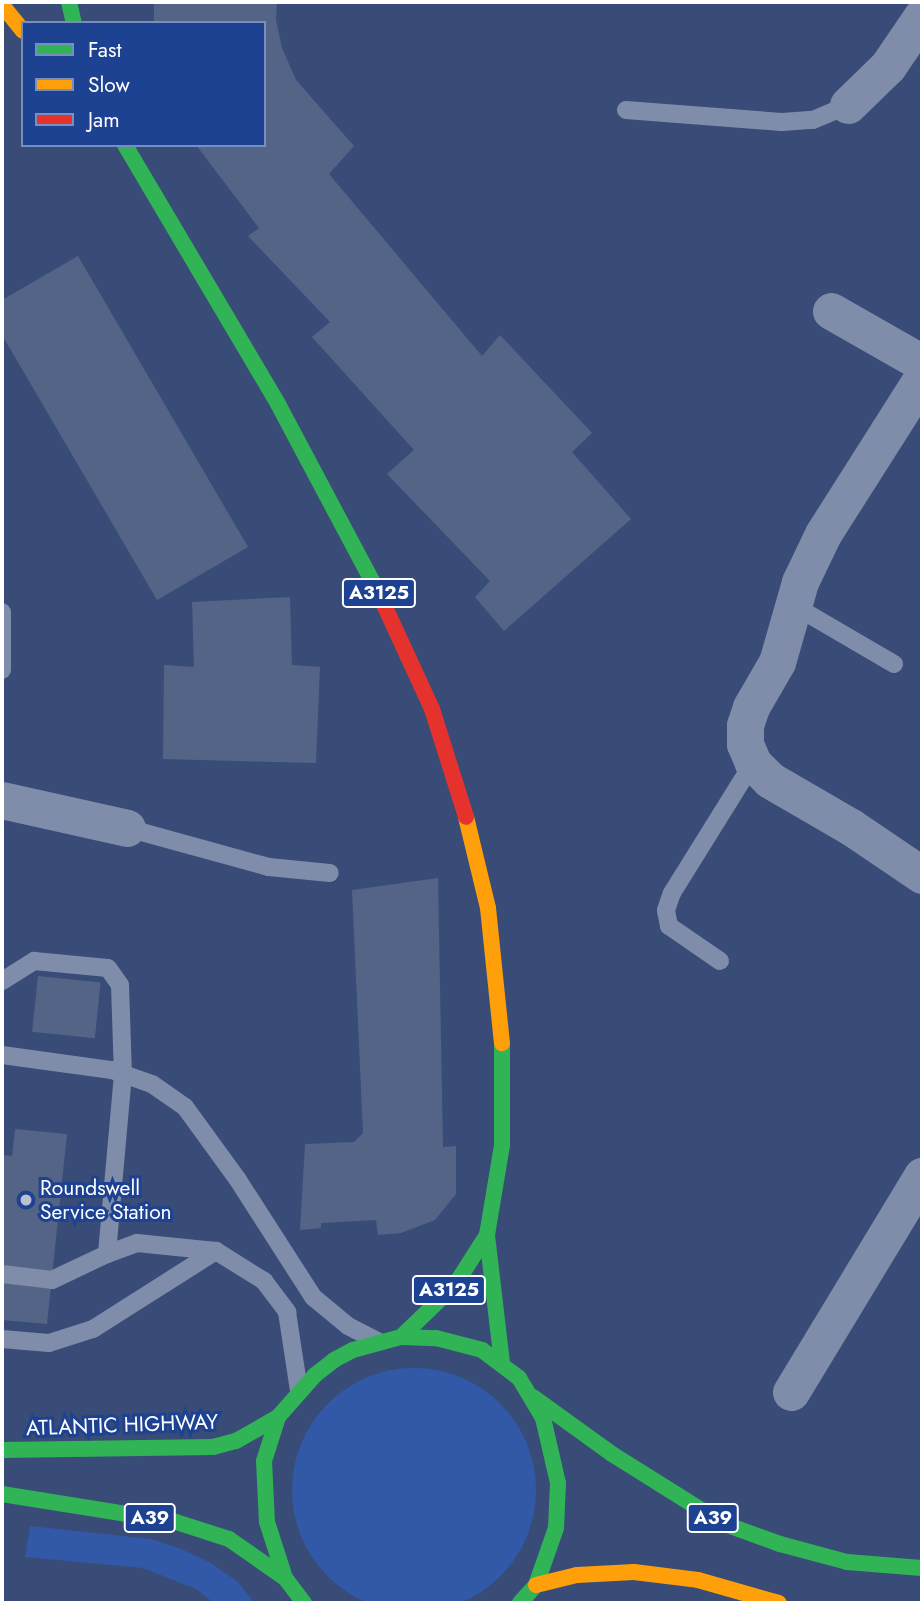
<!DOCTYPE html>
<html>
<head>
<meta charset="utf-8">
<style>
  body { margin:0 }
  #map { position:relative; width:924px; height:1605px; overflow:hidden; background:#384c77; font-family:Jost,sans-serif }
  div>[style] { position:absolute }
  .green>* { inset:0; background:#3259a8 }
  .round { border-radius:50% }
  .building>* { inset:0; background:#546487; transform-origin:0 0 }
  .lane>* { height:18px; margin:-9px; padding:0 9px; transform-origin:9px; border-radius:9px; background:#808daa }
  .street>* { height:37px; margin:-18.5px; padding:0 18.5px; transform-origin:18.5px; border-radius:18.5px; background:#808daa }
  .fast>* { height:16px; margin:-8px; padding:0 8px; transform-origin:8px; border-radius:8px; background:#30b455 }
  .slow>* { height:16px; margin:-8px; padding:0 8px; transform-origin:8px; border-radius:8px; background:#ff9f0a }
  .jam>* { height:16px; margin:-8px; padding:0 8px; transform-origin:8px; border-radius:8px; background:#e5322d }
  .dots>* { width:19px; height:19px; translate:-50% -50%; box-sizing:border-box; border:4px solid #1d4292; border-radius:50% }
  span { translate:-50% -50%; white-space:nowrap; text-align:center; line-height:1.15; -webkit-text-stroke:6px #1d4292; paint-order:stroke }
  .shield-label span { padding:2px 5px; background:#1d4292; border:2px solid; border-radius:5px; -webkit-text-stroke-width:0 }
  .shield-label { font-size:19px; color:#fff; font-weight:700 }
  .poi-label { font-size:21px; color:#fff }
  .left { translate:0 -50%; text-align:left }
  .street-label { font-size:21px; color:#fff }
  .frame { position:absolute; inset:0; border:4px solid #fff; pointer-events:none }
  .legend { position:absolute; left:21px; top:21px; width:245px; height:126px; box-sizing:border-box; background:#1d4292; border:2px solid #778ebe; margin:0; padding:9px 12px; list-style:none; font-size:21px; color:#fff }
  .legend li { display:flex; align-items:center; gap:14px; height:35px }
  .legend b { width:35px; border:2px solid #778ebe }
</style>
</head>
<body>
<div id="map">
  <div class="green">
    <i class="round" style="left:292px;top:1368px;width:244px;height:244px"></i>
    <i style="clip-path:polygon(30px 1526px,151px 1539px,181px 1549px,211px 1563px,238px 1582px,254px 1603px,214px 1603px,196px 1589px,143px 1568px,25px 1557px)"></i>
  </div>
  <div class="building">
    <i style="clip-path:polygon(154px 2px,277px 2px,276px 20px,282px 48px,296px 80px,354px 146px,329px 174px,482px 356px,500px 335px,592px 433px,572px 452px,631px 519px,504px 631px,475px 597px,490px 581px,387px 474px,414px 450px,312px 337px,330px 322px,248px 236px,259px 228px,196px 145px,264px 145px,264px 23px,154px 23px)"></i>
    <i style="clip-path:polygon(78px 256px,248px 547px,157px 600px,2px 335px,2px 300px)"></i>
    <i style="clip-path:polygon(290px 597px,292px 665px,320px 667px,316px 763px,163px 759px,164px 665px,194px 667px,192px 602px)"></i>
    <i style="clip-path:polygon(438px 878px,443px 1147px,456px 1146px,456px 1194px,435px 1220px,401px 1233px,378px 1235px,376px 1220px,321px 1223px,321px 1228px,300px 1230px,305px 1144px,354px 1142px,363px 1133px,352px 890px)"></i>
    <i style="left:38px;top:976px;width:63px;height:56px;rotate:6deg"></i>
    <i style="clip-path:polygon(15px 1129px,67px 1134px,47px 1324px,2px 1320px,2px 1155px,12px 1156px)"></i>
  </div>
  <div class="lane">
    <i style="left:626px;top:110px;width:156px;rotate:4.4deg"></i>
    <i style="left:782px;top:122px;width:31px;rotate:-4deg"></i>
    <i style="left:813px;top:120px;width:38px;rotate:-23deg"></i>
    <i style="left:793px;top:605px;width:117px;rotate:30.3deg"></i>
    <i style="left:2px;top:612px;width:58px;rotate:90deg"></i>
    <i style="left:127px;top:828px;width:147px;rotate:15.4deg"></i>
    <i style="left:269px;top:867px;width:61px;rotate:5.6deg"></i>
    <i style="left:720px;top:961px;width:62px;rotate:-145.5deg"></i>
    <i style="left:669px;top:926px;width:16px;rotate:-101deg"></i>
    <i style="left:666px;top:910px;width:18px;rotate:-71deg"></i>
    <i style="left:672px;top:893px;width:153px;rotate:-58.1deg"></i>
    <i style="left:2px;top:981px;width:38px;rotate:-32deg"></i>
    <i style="left:34px;top:961px;width:74px;rotate:5.4deg"></i>
    <i style="left:108px;top:968px;width:21px;rotate:55deg"></i>
    <i style="left:120px;top:985px;width:89px;rotate:88.1deg"></i>
    <i style="left:123px;top:1074px;width:181px;rotate:95.1deg"></i>
    <i style="left:107px;top:1254px;width:32px;rotate:-20deg"></i>
    <i style="left:137px;top:1243px;width:79px;rotate:5.8deg"></i>
    <i style="left:2px;top:1055px;width:111px;rotate:7.8deg"></i>
    <i style="left:112px;top:1070px;width:42px;rotate:19.3deg"></i>
    <i style="left:152px;top:1084px;width:40px;rotate:34.9deg"></i>
    <i style="left:185px;top:1107px;width:90px;rotate:54deg"></i>
    <i style="left:238px;top:1180px;width:139px;rotate:57.3deg"></i>
    <i style="left:313px;top:1297px;width:45px;rotate:39.6deg"></i>
    <i style="left:348px;top:1326px;width:33px;rotate:27deg"></i>
    <i style="left:2px;top:1274px;width:50px;rotate:6.8deg"></i>
    <i style="left:52px;top:1280px;width:61px;rotate:-25.3deg"></i>
    <i style="left:2px;top:1339px;width:47px;rotate:4.9deg"></i>
    <i style="left:49px;top:1343px;width:46px;rotate:-17.7deg"></i>
    <i style="left:93px;top:1329px;width:146px;rotate:-32.4deg"></i>
    <i style="left:216px;top:1251px;width:57px;rotate:32deg"></i>
    <i style="left:264px;top:1281px;width:39px;rotate:53deg"></i>
    <i style="left:287px;top:1312px;width:79px;rotate:81.3deg"></i>
  </div>
  <div class="street">
    <i style="left:848px;top:105px;width:56px;rotate:-44.3deg"></i>
    <i style="left:888px;top:66px;width:60px;rotate:-55.8deg"></i>
    <i style="left:831px;top:311px;width:105px;rotate:29.7deg"></i>
    <i style="left:922px;top:378px;width:185px;rotate:122.4deg"></i>
    <i style="left:823px;top:534px;width:53px;rotate:115.6deg"></i>
    <i style="left:800px;top:582px;width:83px;rotate:106deg"></i>
    <i style="left:777px;top:662px;width:52px;rotate:120deg"></i>
    <i style="left:751px;top:707px;width:19px;rotate:108deg"></i>
    <i style="left:745px;top:725px;width:19px;rotate:90deg"></i>
    <i style="left:745px;top:744px;width:21px;rotate:67deg"></i>
    <i style="left:753px;top:763px;width:24px;rotate:45deg"></i>
    <i style="left:770px;top:780px;width:94px;rotate:30.1deg"></i>
    <i style="left:851px;top:827px;width:86px;rotate:34.1deg"></i>
    <i style="left:2px;top:800px;width:128px;rotate:12.6deg"></i>
    <i style="left:791px;top:1392px;width:253px;rotate:-58.8deg"></i>
  </div>
  <div class="fast">
    <i style="left:69px;top:2px;width:22px;rotate:77deg"></i>
    <i style="left:125px;top:145px;width:301px;rotate:59.4deg"></i>
    <i style="left:278px;top:404px;width:217px;rotate:62deg"></i>
    <i style="left:401px;top:1337px;width:75px;rotate:-43.9deg"></i>
    <i style="left:455px;top:1285px;width:59px;rotate:-57.4deg"></i>
    <i style="left:502px;top:1363px;width:129px;rotate:-96.7deg"></i>
    <i style="left:487px;top:1235px;width:91px;rotate:-80.5deg"></i>
    <i style="left:502px;top:1145px;width:102px;rotate:-90deg"></i>
    <i style="left:533px;top:1397px;width:97px;rotate:35.8deg"></i>
    <i style="left:612px;top:1454px;width:130px;rotate:32.1deg"></i>
    <i style="left:722px;top:1523px;width:62px;rotate:19.9deg"></i>
    <i style="left:780px;top:1544px;width:69px;rotate:15deg"></i>
    <i style="left:847px;top:1562px;width:75px;rotate:4.6deg"></i>
    <i style="left:2px;top:1450px;width:211px;rotate:-0.8deg"></i>
    <i style="left:213px;top:1447px;width:24px;rotate:-15deg"></i>
    <i style="left:236px;top:1441px;width:48px;rotate:-29.7deg"></i>
    <i style="left:2px;top:1494px;width:176px;rotate:9.1deg"></i>
    <i style="left:176px;top:1522px;width:56px;rotate:17.8deg"></i>
    <i style="left:229px;top:1539px;width:68px;rotate:34.9deg"></i>
    <i style="left:304px;top:1603px;width:31px;rotate:-127deg"></i>
    <i style="left:285px;top:1578px;width:59px;rotate:-107.8deg"></i>
    <i style="left:267px;top:1522px;width:61px;rotate:-92.8deg"></i>
    <i style="left:264px;top:1461px;width:46px;rotate:-72.3deg"></i>
    <i style="left:278px;top:1417px;width:56px;rotate:-48.6deg"></i>
    <i style="left:315px;top:1375px;width:24px;rotate:-38deg"></i>
    <i style="left:334px;top:1360px;width:21px;rotate:-28deg"></i>
    <i style="left:353px;top:1350px;width:50px;rotate:-15.2deg"></i>
    <i style="left:401px;top:1337px;width:35px;rotate:2deg"></i>
    <i style="left:436px;top:1338px;width:48px;rotate:14.6deg"></i>
    <i style="left:482px;top:1350px;width:46px;rotate:37.1deg"></i>
    <i style="left:519px;top:1378px;width:47px;rotate:59deg"></i>
    <i style="left:543px;top:1418px;width:67px;rotate:77deg"></i>
    <i style="left:558px;top:1483px;width:45px;rotate:92.5deg"></i>
    <i style="left:556px;top:1528px;width:60px;rotate:109.3deg"></i>
    <i style="left:536px;top:1585px;width:24px;rotate:132deg"></i>
  </div>
  <div class="slow">
    <i style="left:2px;top:5px;width:33px;rotate:51deg"></i>
    <i style="left:466px;top:817px;width:94px;rotate:76.4deg"></i>
    <i style="left:488px;top:908px;width:136px;rotate:84.1deg"></i>
    <i style="left:536px;top:1585px;width:42px;rotate:-13.7deg"></i>
    <i style="left:577px;top:1575px;width:57px;rotate:-3deg"></i>
    <i style="left:634px;top:1572px;width:64px;rotate:7.1deg"></i>
    <i style="left:698px;top:1580px;width:84px;rotate:15.9deg"></i>
  </div>
  <div class="jam">
    <i style="left:380px;top:596px;width:124px;rotate:65.3deg"></i>
    <i style="left:432px;top:709px;width:113px;rotate:72.5deg"></i>
  </div>
  <div class="dots">
    <i style="left:26px;top:1200px;background:#b9c0cf"></i>
  </div>
  <div class="shield-label">
    <span style="left:379px;top:593px">A3125</span>
    <span style="left:449px;top:1290px">A3125</span>
    <span style="left:150px;top:1518px">A39</span>
    <span style="left:713px;top:1518px">A39</span>
  </div>
  <div class="poi-label">
    <span class="left" style="left:40px;top:1200px">Roundswell<br>Service Station</span>
  </div>
  <div class="street-label">
    <span style="left:122px;top:1425px;rotate:-2deg">ATLANTIC HIGHWAY</span>
  </div>
  <div class="frame"></div>
  <ul class="legend">
  <li><b style="height:9px;background:#30b455"></b>Fast</li>
  <li><b style="height:9px;background:#ff9f0a"></b>Slow</li>
  <li><b style="height:9px;background:#e5322d"></b>Jam</li>
  </ul>
</div>
</body>
</html>
